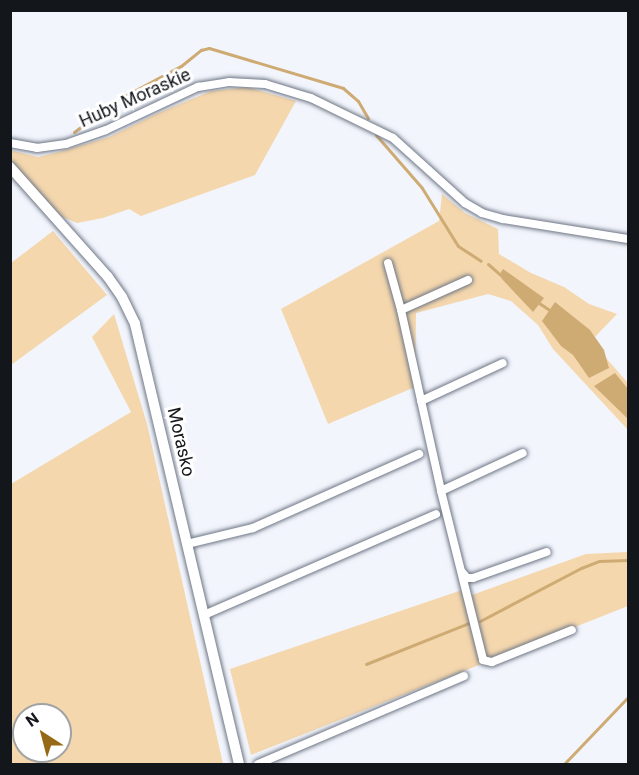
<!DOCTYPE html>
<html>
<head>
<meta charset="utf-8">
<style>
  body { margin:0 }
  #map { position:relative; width:639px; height:775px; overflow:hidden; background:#f2f5fc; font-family:Roboto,sans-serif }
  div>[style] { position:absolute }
  .green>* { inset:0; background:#f4d7ad }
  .water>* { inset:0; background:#cfab74 }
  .stream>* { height:3px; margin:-1.5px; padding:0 1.5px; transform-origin:1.5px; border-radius:1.5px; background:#cfab74 }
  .roads { filter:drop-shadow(0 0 2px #6e7685) drop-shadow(0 0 2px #6e7685) }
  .minor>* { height:8px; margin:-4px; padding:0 4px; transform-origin:4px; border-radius:4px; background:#fff }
  .tertiary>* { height:10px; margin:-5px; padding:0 5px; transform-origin:5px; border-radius:5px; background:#fff }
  span { translate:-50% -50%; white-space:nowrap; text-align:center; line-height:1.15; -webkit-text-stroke:6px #fff; paint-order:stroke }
  .street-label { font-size:18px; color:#13161b }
  .frame { position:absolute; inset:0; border:12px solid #13161b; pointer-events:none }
  .north { position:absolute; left:12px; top:703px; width:60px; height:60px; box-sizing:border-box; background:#fff; border:2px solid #a1a2a4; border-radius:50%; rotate:324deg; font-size:16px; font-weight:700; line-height:24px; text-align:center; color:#13161b }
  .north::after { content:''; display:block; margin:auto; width:21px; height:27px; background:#966916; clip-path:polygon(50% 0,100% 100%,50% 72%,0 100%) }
</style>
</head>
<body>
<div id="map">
  <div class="green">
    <i style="clip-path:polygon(247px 87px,296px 101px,255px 175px,141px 216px,129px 209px,103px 218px,77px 223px,60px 216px,11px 160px,10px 150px,38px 157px,62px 151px,109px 137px,156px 114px,211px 91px)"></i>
    <i style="clip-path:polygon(442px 194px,465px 213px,498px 229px,499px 254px,531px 273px,564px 287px,589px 304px,617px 314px,591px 341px,628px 383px,628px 430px,553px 349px,538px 325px,511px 301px,488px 294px,416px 313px,415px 387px,328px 424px,281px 309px,439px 221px)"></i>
    <i style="clip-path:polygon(53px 231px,107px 295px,11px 365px,11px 263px)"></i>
    <i style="clip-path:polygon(evenodd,114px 314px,147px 424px,223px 764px,11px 764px,11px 484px,131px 412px,92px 337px,114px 314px,24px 715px,60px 715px,60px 751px,24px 751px,24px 715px)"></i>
    <i style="clip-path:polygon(628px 552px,628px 606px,251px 755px,230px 669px,465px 589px,472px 595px,586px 554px)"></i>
  </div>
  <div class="water">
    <i style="clip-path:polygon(503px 269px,544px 298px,533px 312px,502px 279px,500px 274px)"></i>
    <i style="clip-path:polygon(555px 302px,590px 330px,604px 350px,609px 368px,589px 378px,573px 355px,561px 346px,542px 321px)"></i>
    <i style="clip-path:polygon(615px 373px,628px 389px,628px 419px,594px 386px)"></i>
  </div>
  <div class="stream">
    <i style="left:74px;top:132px;width:54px;rotate:-36.7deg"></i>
    <i style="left:117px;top:100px;width:72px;rotate:-28deg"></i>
    <i style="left:181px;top:66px;width:26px;rotate:-39deg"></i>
    <i style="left:201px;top:50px;width:8px;rotate:-14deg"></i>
    <i style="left:209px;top:48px;width:140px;rotate:16.6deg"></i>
    <i style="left:343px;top:88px;width:20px;rotate:41deg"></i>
    <i style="left:358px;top:101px;width:20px;rotate:60deg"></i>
    <i style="left:376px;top:135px;width:70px;rotate:49deg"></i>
    <i style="left:422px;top:188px;width:68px;rotate:58.2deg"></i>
    <i style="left:458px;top:246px;width:27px;rotate:33deg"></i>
    <i style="left:488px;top:264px;width:18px;rotate:41deg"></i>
    <i style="left:539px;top:303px;width:14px;rotate:34deg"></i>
    <i style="left:480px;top:621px;width:114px;rotate:-27.7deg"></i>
    <i style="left:581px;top:568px;width:19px;rotate:-21deg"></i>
    <i style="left:599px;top:561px;width:29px;rotate:-2deg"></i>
    <i style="left:366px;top:664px;width:111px;rotate:-21.7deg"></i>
    <i style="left:564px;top:764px;width:93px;rotate:-46.3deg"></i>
  </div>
  <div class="roads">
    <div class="minor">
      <i style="left:10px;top:143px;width:27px;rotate:10deg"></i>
      <i style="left:37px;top:148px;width:29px;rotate:-8deg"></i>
      <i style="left:66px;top:144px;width:42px;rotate:-19.3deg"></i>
      <i style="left:106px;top:130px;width:102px;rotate:-25.1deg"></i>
      <i style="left:198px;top:87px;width:31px;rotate:-9deg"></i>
      <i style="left:229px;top:82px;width:36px;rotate:3deg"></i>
      <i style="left:265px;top:84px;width:48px;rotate:16.9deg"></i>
      <i style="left:311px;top:98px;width:91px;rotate:26deg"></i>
      <i style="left:393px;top:138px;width:97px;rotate:42.1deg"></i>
      <i style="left:465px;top:203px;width:20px;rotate:30deg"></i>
      <i style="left:482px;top:213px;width:22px;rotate:16deg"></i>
      <i style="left:503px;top:219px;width:127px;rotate:9.1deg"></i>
      <i style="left:388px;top:263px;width:49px;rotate:74.5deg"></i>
      <i style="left:468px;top:280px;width:73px;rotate:155.9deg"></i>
      <i style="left:401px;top:310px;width:185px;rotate:77.5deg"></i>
      <i style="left:441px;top:491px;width:174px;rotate:76deg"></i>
      <i style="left:483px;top:660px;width:9px;rotate:13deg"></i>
      <i style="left:492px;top:662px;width:86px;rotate:-21.8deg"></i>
      <i style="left:421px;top:401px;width:90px;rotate:-24.9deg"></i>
      <i style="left:441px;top:491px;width:90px;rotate:-24.9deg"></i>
      <i style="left:187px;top:544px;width:68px;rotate:-13.6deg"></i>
      <i style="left:253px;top:528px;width:182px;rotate:-24deg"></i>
      <i style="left:462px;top:572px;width:8px;rotate:50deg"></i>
      <i style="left:467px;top:578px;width:6px"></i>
      <i style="left:473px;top:578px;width:78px;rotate:-19.4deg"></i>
      <i style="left:204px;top:615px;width:253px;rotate:-23.5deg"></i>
      <i style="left:258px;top:764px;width:224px;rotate:-23.1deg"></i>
    </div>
    <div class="tertiary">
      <i style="left:10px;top:167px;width:147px;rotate:48.3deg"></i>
      <i style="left:108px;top:277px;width:24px;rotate:55deg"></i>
      <i style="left:122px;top:297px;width:30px;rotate:64deg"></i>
      <i style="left:135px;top:324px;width:452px;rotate:76.7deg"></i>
    </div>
  </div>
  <div class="street-label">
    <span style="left:135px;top:98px;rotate:-24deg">Huby Moraskie</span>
    <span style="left:181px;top:442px;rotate:77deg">Morasko</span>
  </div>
  <div class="frame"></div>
  <div class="north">N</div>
</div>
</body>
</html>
